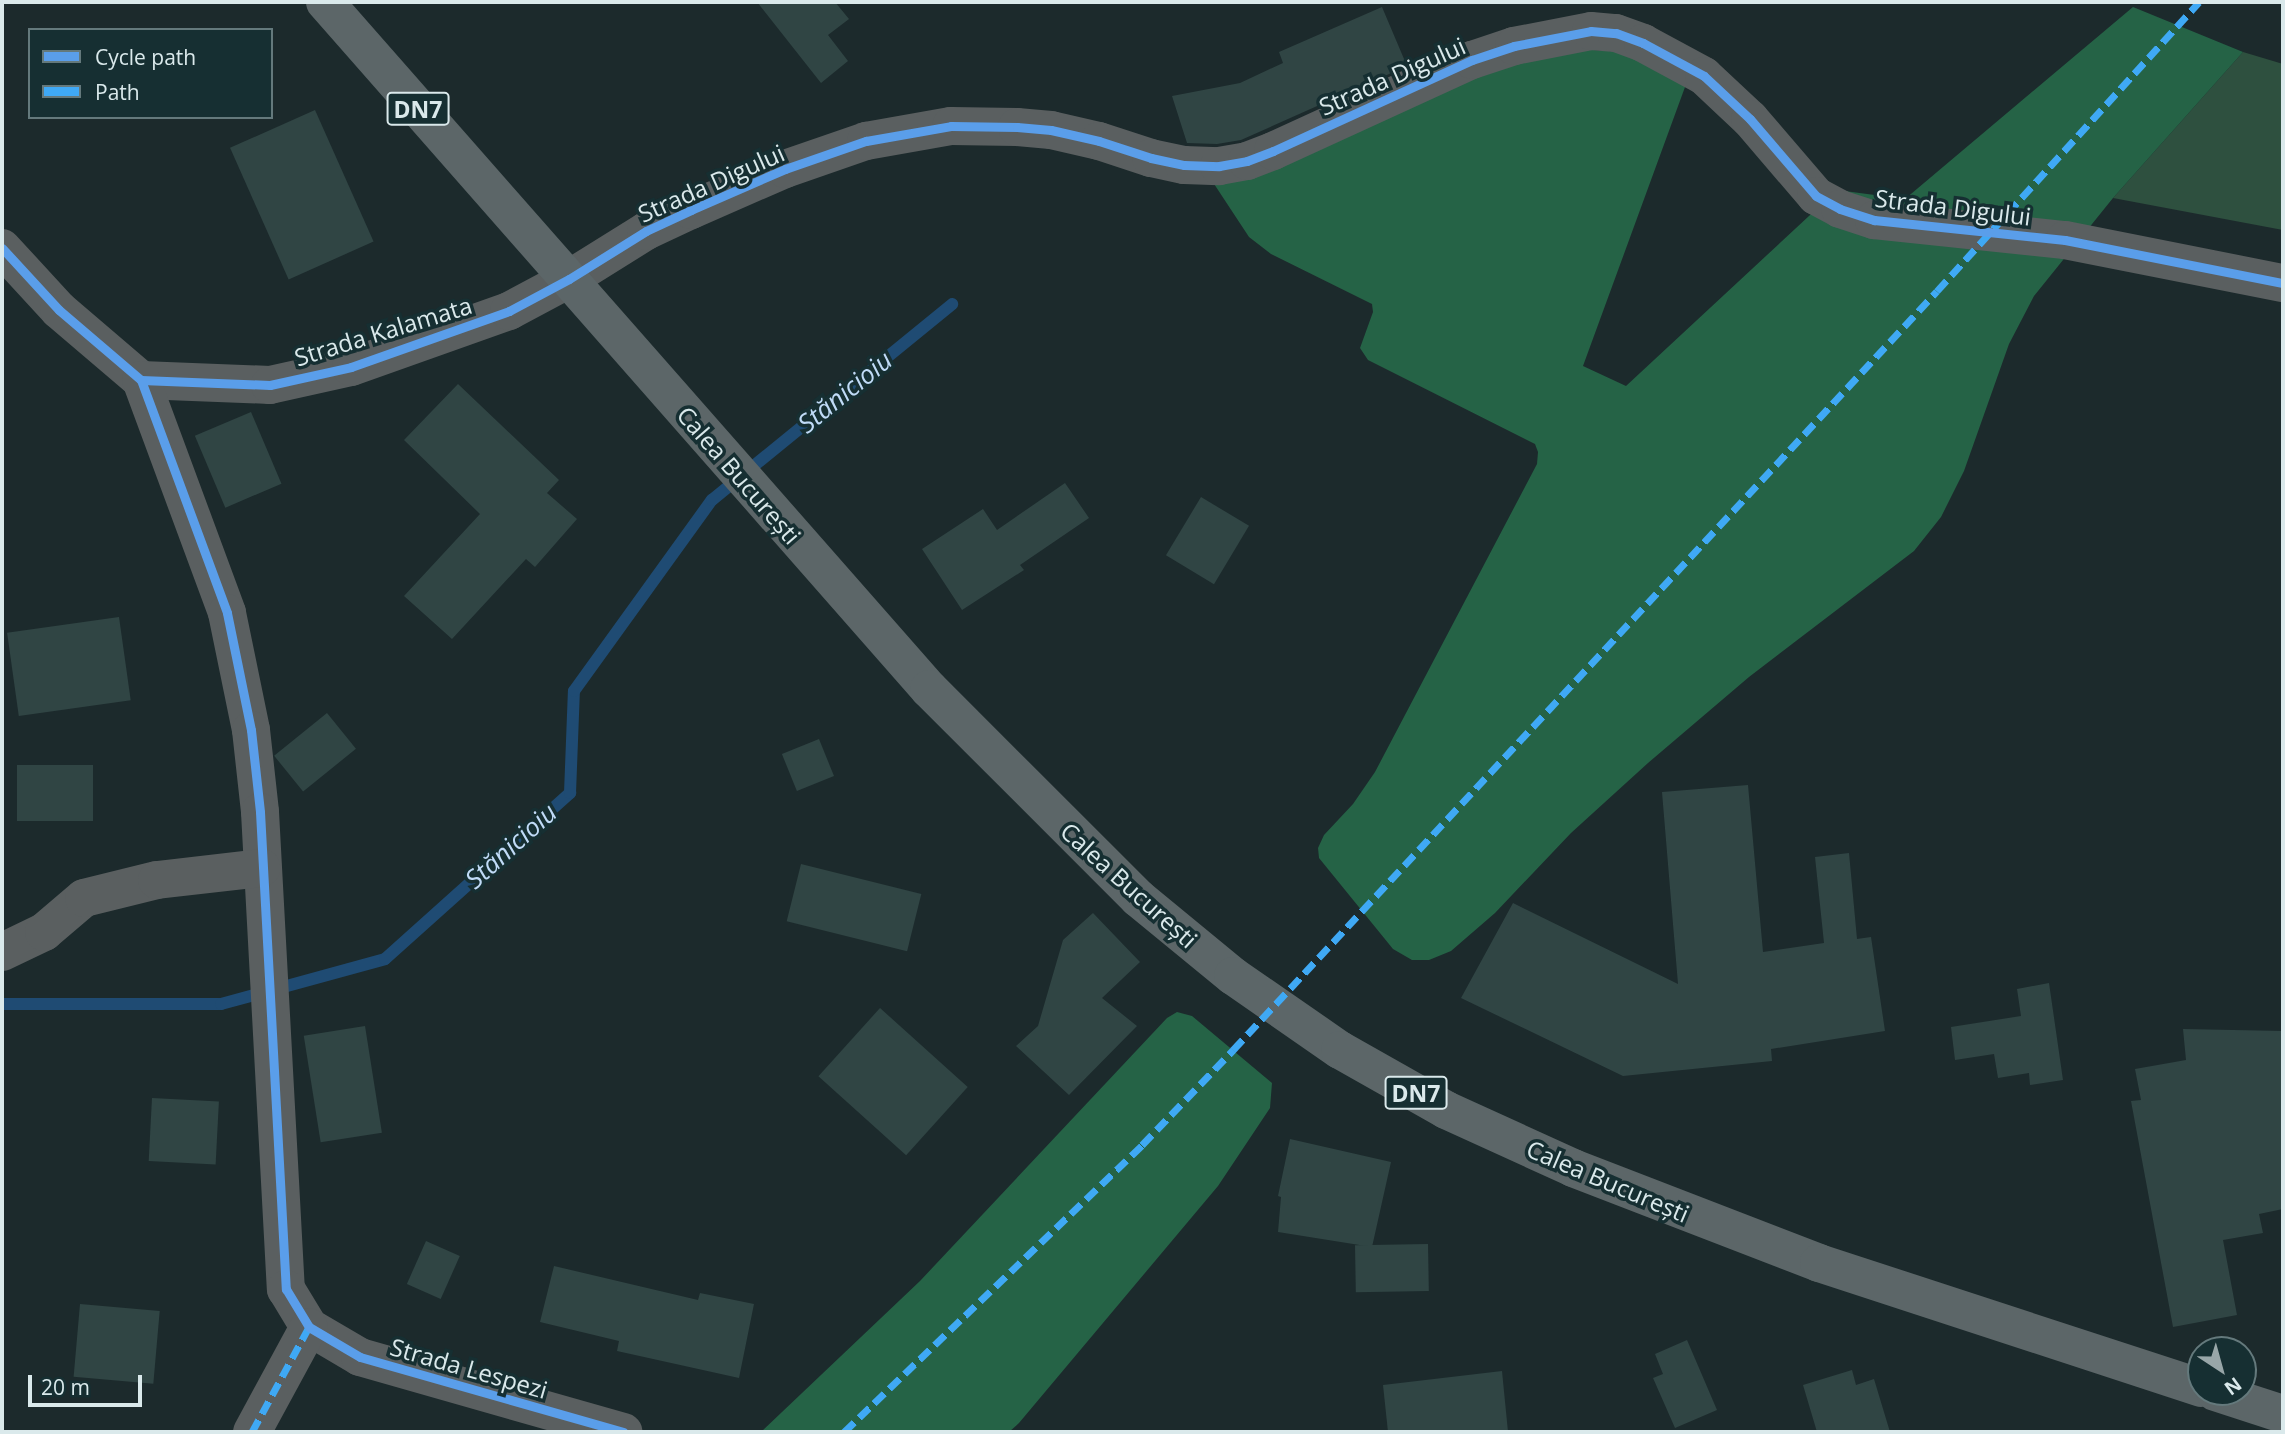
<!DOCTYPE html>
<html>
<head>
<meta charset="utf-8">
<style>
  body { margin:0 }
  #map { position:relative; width:2285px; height:1434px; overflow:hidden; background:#1c2a2c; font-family:"Open Sans",sans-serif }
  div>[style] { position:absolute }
  .green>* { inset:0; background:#2e503f }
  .forest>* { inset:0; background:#256346 }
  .stream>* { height:12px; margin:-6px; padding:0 6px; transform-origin:6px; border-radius:6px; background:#1f4b73 }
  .building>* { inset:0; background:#304544; transform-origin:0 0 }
  .minor>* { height:38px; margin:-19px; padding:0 19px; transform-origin:19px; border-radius:19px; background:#5a5f60 }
  .highway>* { height:38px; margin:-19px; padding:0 19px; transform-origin:19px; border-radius:19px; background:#5c6668 }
  .quiet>* { height:7px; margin-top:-3.5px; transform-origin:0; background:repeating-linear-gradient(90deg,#3fa9f5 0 14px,transparent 0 21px) }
  .cycleway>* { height:9px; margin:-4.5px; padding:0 4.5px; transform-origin:4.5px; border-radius:4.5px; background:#5a9eea }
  span { translate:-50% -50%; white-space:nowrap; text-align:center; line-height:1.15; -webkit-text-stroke:7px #162f32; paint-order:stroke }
  .shield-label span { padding:2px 5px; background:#162f32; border:2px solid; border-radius:5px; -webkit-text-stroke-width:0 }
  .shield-label { font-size:23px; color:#dae9eb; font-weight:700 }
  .street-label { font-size:24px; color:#dae9eb }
  .water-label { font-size:26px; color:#c0dbf7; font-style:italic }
  .frame { position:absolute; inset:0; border:4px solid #dae9eb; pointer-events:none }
  .legend { position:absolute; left:28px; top:28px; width:245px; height:91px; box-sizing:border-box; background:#162f32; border:2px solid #64797c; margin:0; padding:9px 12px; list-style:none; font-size:21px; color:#dae9eb }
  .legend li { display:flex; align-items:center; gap:14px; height:35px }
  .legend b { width:35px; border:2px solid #64797c }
  .north { position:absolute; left:2187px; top:1336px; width:70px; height:70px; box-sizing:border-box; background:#162f32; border:2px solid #64797c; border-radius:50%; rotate:144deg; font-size:19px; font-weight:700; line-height:28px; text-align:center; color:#dae9eb }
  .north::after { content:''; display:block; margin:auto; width:24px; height:32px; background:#98a6a8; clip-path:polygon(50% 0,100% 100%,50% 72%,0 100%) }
  .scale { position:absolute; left:28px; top:1375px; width:114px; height:32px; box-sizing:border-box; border:4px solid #dae9eb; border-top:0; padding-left:9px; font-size:21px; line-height:24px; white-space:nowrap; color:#dae9eb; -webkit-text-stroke:5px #162f32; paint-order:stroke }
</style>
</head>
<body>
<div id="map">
  <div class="green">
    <i style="clip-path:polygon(2243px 52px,2283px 64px,2283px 230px,2113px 198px)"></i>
  </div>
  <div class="forest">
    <i style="clip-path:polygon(2133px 7px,2243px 52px,2113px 198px,2034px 296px,2009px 344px,1964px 471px,1941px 517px,1914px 551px,1749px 677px,1648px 763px,1571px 833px,1495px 913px,1451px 951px,1429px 960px,1412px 960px,1393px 949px,1319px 858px,1318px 848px,1324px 835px,1353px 804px,1375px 772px,1537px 464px,1538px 452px,1535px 444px,1368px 360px,1360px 348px,1373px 312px,1372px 304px,1271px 254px,1249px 237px,1195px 155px,1283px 139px,1489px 43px,1696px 57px,1583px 366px,1626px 386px,1837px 190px,1905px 199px)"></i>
    <i style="clip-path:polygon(1177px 1012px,1192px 1016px,1272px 1083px,1270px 1108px,1218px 1186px,1019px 1423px,1009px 1432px,761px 1432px,920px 1281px,1167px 1018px)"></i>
  </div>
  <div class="stream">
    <i style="left:2px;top:1004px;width:219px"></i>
    <i style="left:221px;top:1004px;width:170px;rotate:-15.3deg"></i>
    <i style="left:385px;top:959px;width:249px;rotate:-41.9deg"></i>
    <i style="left:570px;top:793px;width:102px;rotate:-87.8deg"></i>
    <i style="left:574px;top:691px;width:236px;rotate:-54.2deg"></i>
    <i style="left:712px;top:500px;width:310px;rotate:-39.2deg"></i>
  </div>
  <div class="building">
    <i style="clip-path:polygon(757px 2px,835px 2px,849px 19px,828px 35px,848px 61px,821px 83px)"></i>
    <i style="clip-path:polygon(1382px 7px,1407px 66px,1241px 140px,1217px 144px,1187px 143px,1172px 96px,1240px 83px,1283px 63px,1279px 52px)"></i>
    <i style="left:315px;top:110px;width:144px;height:93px;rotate:66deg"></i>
    <i style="clip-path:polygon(458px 384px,559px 480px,547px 493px,577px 519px,535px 567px,526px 559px,452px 639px,404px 596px,480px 514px,404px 440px)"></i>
    <i style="left:251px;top:412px;width:78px;height:61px;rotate:67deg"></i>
    <i style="clip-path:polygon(1065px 483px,1089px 518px,1020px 565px,1024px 570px,962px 610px,922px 549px,983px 509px,997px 530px)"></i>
    <i style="left:1201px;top:497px;width:56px;height:68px;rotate:31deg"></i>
    <i style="left:119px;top:617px;width:84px;height:113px;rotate:82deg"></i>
    <i style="left:327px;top:713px;width:46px;height:68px;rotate:51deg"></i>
    <i style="left:819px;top:739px;width:40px;height:40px;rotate:68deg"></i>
    <i style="left:17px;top:765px;width:76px;height:56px"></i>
    <i style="clip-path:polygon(1748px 785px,1763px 952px,1824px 943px,1815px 857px,1849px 853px,1857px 939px,1871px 937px,1885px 1031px,1771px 1049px,1772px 1061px,1623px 1076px,1461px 998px,1513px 903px,1678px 984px,1662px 792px)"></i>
    <i style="left:801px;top:864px;width:124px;height:59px;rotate:14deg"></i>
    <i style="clip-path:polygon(1093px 913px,1140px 962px,1102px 998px,1137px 1026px,1069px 1095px,1016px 1046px,1038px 1026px,1063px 940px)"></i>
    <i style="clip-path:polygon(2049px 983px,2063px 1080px,2030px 1085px,2029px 1073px,1998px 1078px,1994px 1054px,1955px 1060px,1951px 1027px,2021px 1016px,2017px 989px)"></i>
    <i style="left:880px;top:1008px;width:118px;height:92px;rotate:42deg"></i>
    <i style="left:365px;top:1026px;width:108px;height:62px;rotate:81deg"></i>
    <i style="clip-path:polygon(2183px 1029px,2283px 1031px,2283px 1209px,2259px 1214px,2263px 1233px,2223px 1240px,2237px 1315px,2173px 1327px,2131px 1101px,2141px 1100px,2135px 1069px,2186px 1060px)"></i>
    <i style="left:152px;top:1098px;width:67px;height:63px;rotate:3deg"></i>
    <i style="clip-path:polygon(1290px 1139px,1391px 1162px,1372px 1247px,1278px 1232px,1281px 1197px,1278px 1196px)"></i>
    <i style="left:426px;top:1241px;width:37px;height:47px;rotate:24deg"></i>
    <i style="left:1428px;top:1244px;width:47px;height:73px;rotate:89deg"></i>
    <i style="clip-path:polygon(554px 1266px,698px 1300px,700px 1293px,754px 1304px,739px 1378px,617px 1351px,619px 1341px,540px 1322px)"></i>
    <i style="left:80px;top:1304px;width:80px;height:73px;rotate:5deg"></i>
    <i style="clip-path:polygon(1687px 1340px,1717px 1410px,1675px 1428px,1653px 1378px,1663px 1374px,1655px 1354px)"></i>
    <i style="clip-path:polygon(1852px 1370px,1856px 1385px,1874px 1379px,1890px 1432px,1817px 1432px,1803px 1385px)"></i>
    <i style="clip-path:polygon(1502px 1371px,1508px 1432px,1388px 1432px,1383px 1385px)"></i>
  </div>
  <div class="minor">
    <i style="left:2px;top:248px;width:84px;rotate:47.4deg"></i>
    <i style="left:59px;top:310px;width:108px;rotate:40.5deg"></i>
    <i style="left:141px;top:380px;width:129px;rotate:2.2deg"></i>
    <i style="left:270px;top:385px;width:83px;rotate:-12.5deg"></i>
    <i style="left:351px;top:367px;width:168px;rotate:-19.5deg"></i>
    <i style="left:509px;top:311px;width:68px;rotate:-28.1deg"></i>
    <i style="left:569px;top:279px;width:91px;rotate:-31.9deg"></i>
    <i style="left:646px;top:231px;width:50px;rotate:-25deg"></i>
    <i style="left:691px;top:210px;width:103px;rotate:-23.6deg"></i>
    <i style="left:785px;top:169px;width:86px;rotate:-19.1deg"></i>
    <i style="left:866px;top:141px;width:86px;rotate:-10deg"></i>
    <i style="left:951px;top:126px;width:66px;rotate:0.9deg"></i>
    <i style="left:1017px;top:127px;width:34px;rotate:5deg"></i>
    <i style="left:1051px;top:130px;width:49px;rotate:12.9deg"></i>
    <i style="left:1099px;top:141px;width:55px;rotate:18.1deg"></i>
    <i style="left:1151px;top:158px;width:34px;rotate:12deg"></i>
    <i style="left:1184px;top:165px;width:35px;rotate:2deg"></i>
    <i style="left:1219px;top:166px;width:28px;rotate:-10deg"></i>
    <i style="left:1247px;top:161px;width:28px;rotate:-21deg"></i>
    <i style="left:1273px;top:151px;width:219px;rotate:-24.6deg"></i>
    <i style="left:1472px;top:60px;width:44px;rotate:-18.4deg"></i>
    <i style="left:1514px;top:46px;width:78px;rotate:-11deg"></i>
    <i style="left:1591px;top:31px;width:25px;rotate:5deg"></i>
    <i style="left:1616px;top:33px;width:29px;rotate:20deg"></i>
    <i style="left:1643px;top:43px;width:69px;rotate:28.4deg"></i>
    <i style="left:1704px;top:76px;width:63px;rotate:43.1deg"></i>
    <i style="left:1750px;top:119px;width:101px;rotate:49.4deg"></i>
    <i style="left:1816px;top:196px;width:27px;rotate:28deg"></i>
    <i style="left:1840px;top:209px;width:36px;rotate:18deg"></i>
    <i style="left:1874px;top:220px;width:192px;rotate:6deg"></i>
    <i style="left:2065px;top:240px;width:222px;rotate:11.2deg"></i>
    <i style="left:141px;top:380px;width:248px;rotate:69.7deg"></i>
    <i style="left:227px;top:613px;width:119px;rotate:78.4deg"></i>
    <i style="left:251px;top:730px;width:82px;rotate:83.7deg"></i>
    <i style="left:260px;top:812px;width:478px;rotate:86.9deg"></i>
    <i style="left:286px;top:1289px;width:44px;rotate:58.8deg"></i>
    <i style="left:309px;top:1327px;width:59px;rotate:30.5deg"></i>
    <i style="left:360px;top:1357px;width:274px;rotate:15.9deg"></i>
    <i style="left:2px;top:952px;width:47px;rotate:-25.5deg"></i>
    <i style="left:44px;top:932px;width:52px;rotate:-40.4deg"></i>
    <i style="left:84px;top:898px;width:75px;rotate:-13.9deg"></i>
    <i style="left:157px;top:880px;width:105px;rotate:-6.6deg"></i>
    <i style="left:252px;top:1432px;width:119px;rotate:-61.5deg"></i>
  </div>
  <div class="highway">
    <i style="left:325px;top:2px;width:915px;rotate:48.68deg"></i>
    <i style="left:929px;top:689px;width:296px;rotate:45deg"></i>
    <i style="left:1138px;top:898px;width:123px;rotate:39.4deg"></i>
    <i style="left:1233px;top:976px;width:130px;rotate:34.7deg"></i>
    <i style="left:1340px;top:1050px;width:122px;rotate:29.5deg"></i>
    <i style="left:1446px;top:1110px;width:140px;rotate:24.5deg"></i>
    <i style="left:1573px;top:1168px;width:264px;rotate:21.1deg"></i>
    <i style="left:1819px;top:1263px;width:402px;rotate:18.1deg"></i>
    <i style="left:2215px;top:1392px;width:71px;rotate:17.9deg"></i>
  </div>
  <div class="quiet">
    <i style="left:252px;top:1432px;width:119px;rotate:-61.5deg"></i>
    <i style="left:844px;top:1432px;width:414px;rotate:-43.9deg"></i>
    <i style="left:1142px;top:1145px;width:132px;rotate:-46.2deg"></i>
    <i style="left:1233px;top:1050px;width:1035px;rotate:-47.15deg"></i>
    <i style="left:1937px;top:291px;width:390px;rotate:-47.8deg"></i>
  </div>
  <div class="cycleway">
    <i style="left:2px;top:248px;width:84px;rotate:47.4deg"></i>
    <i style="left:59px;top:310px;width:108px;rotate:40.5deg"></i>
    <i style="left:141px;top:380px;width:129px;rotate:2.2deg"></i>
    <i style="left:270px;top:385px;width:83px;rotate:-12.5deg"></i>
    <i style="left:351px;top:367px;width:168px;rotate:-19.5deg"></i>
    <i style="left:509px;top:311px;width:68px;rotate:-28.1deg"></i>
    <i style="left:569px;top:279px;width:91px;rotate:-31.9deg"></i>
    <i style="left:646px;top:231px;width:50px;rotate:-25deg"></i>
    <i style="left:691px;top:210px;width:103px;rotate:-23.6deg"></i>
    <i style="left:785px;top:169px;width:86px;rotate:-19.1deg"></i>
    <i style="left:866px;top:141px;width:86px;rotate:-10deg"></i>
    <i style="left:951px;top:126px;width:66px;rotate:0.9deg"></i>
    <i style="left:1017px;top:127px;width:34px;rotate:5deg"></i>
    <i style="left:1051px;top:130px;width:49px;rotate:12.9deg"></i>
    <i style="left:1099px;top:141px;width:55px;rotate:18.1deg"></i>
    <i style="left:1151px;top:158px;width:34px;rotate:12deg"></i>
    <i style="left:1184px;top:165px;width:35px;rotate:2deg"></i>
    <i style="left:1219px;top:166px;width:28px;rotate:-10deg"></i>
    <i style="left:1247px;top:161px;width:28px;rotate:-21deg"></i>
    <i style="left:1273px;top:151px;width:219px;rotate:-24.6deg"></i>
    <i style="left:1472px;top:60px;width:44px;rotate:-18.4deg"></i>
    <i style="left:1514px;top:46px;width:78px;rotate:-11deg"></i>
    <i style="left:1591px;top:31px;width:25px;rotate:5deg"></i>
    <i style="left:1616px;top:33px;width:29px;rotate:20deg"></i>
    <i style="left:1643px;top:43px;width:69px;rotate:28.4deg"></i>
    <i style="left:1704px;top:76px;width:63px;rotate:43.1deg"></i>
    <i style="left:1750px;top:119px;width:101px;rotate:49.4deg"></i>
    <i style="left:1816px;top:196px;width:27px;rotate:28deg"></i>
    <i style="left:1840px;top:209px;width:36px;rotate:18deg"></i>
    <i style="left:1874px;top:220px;width:192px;rotate:6deg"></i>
    <i style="left:2065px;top:240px;width:222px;rotate:11.2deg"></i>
    <i style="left:141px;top:380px;width:248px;rotate:69.7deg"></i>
    <i style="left:227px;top:613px;width:119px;rotate:78.4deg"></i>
    <i style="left:251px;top:730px;width:82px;rotate:83.7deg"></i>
    <i style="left:260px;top:812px;width:478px;rotate:86.9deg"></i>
    <i style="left:286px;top:1289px;width:44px;rotate:58.8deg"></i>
    <i style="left:309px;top:1327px;width:59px;rotate:30.5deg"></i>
    <i style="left:360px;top:1357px;width:274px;rotate:15.9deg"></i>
  </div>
  <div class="shield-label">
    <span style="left:418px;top:109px">DN7</span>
    <span style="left:1416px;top:1093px">DN7</span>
  </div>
  <div class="street-label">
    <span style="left:1392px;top:76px;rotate:-24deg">Strada Digului</span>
    <span style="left:711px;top:183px;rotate:-24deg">Strada Digului</span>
    <span style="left:1953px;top:207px;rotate:7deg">Strada Digului</span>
    <span style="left:383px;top:331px;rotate:-17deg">Strada Kalamata</span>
    <span style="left:739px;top:475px;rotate:49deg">Calea București</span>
    <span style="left:1129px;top:885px;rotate:42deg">Calea București</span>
    <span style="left:1608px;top:1181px;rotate:23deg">Calea București</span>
    <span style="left:469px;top:1368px;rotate:16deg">Strada Lespezi</span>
  </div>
  <div class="water-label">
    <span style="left:845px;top:392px;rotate:-39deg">Stănicioiu</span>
    <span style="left:511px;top:846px;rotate:-42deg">Stănicioiu</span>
  </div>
  <div class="frame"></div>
  <ul class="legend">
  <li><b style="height:9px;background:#5a9eea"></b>Cycle path</li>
  <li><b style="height:9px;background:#3fa9f5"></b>Path</li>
  </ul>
  <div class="north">N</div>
  <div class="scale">20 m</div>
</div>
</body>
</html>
